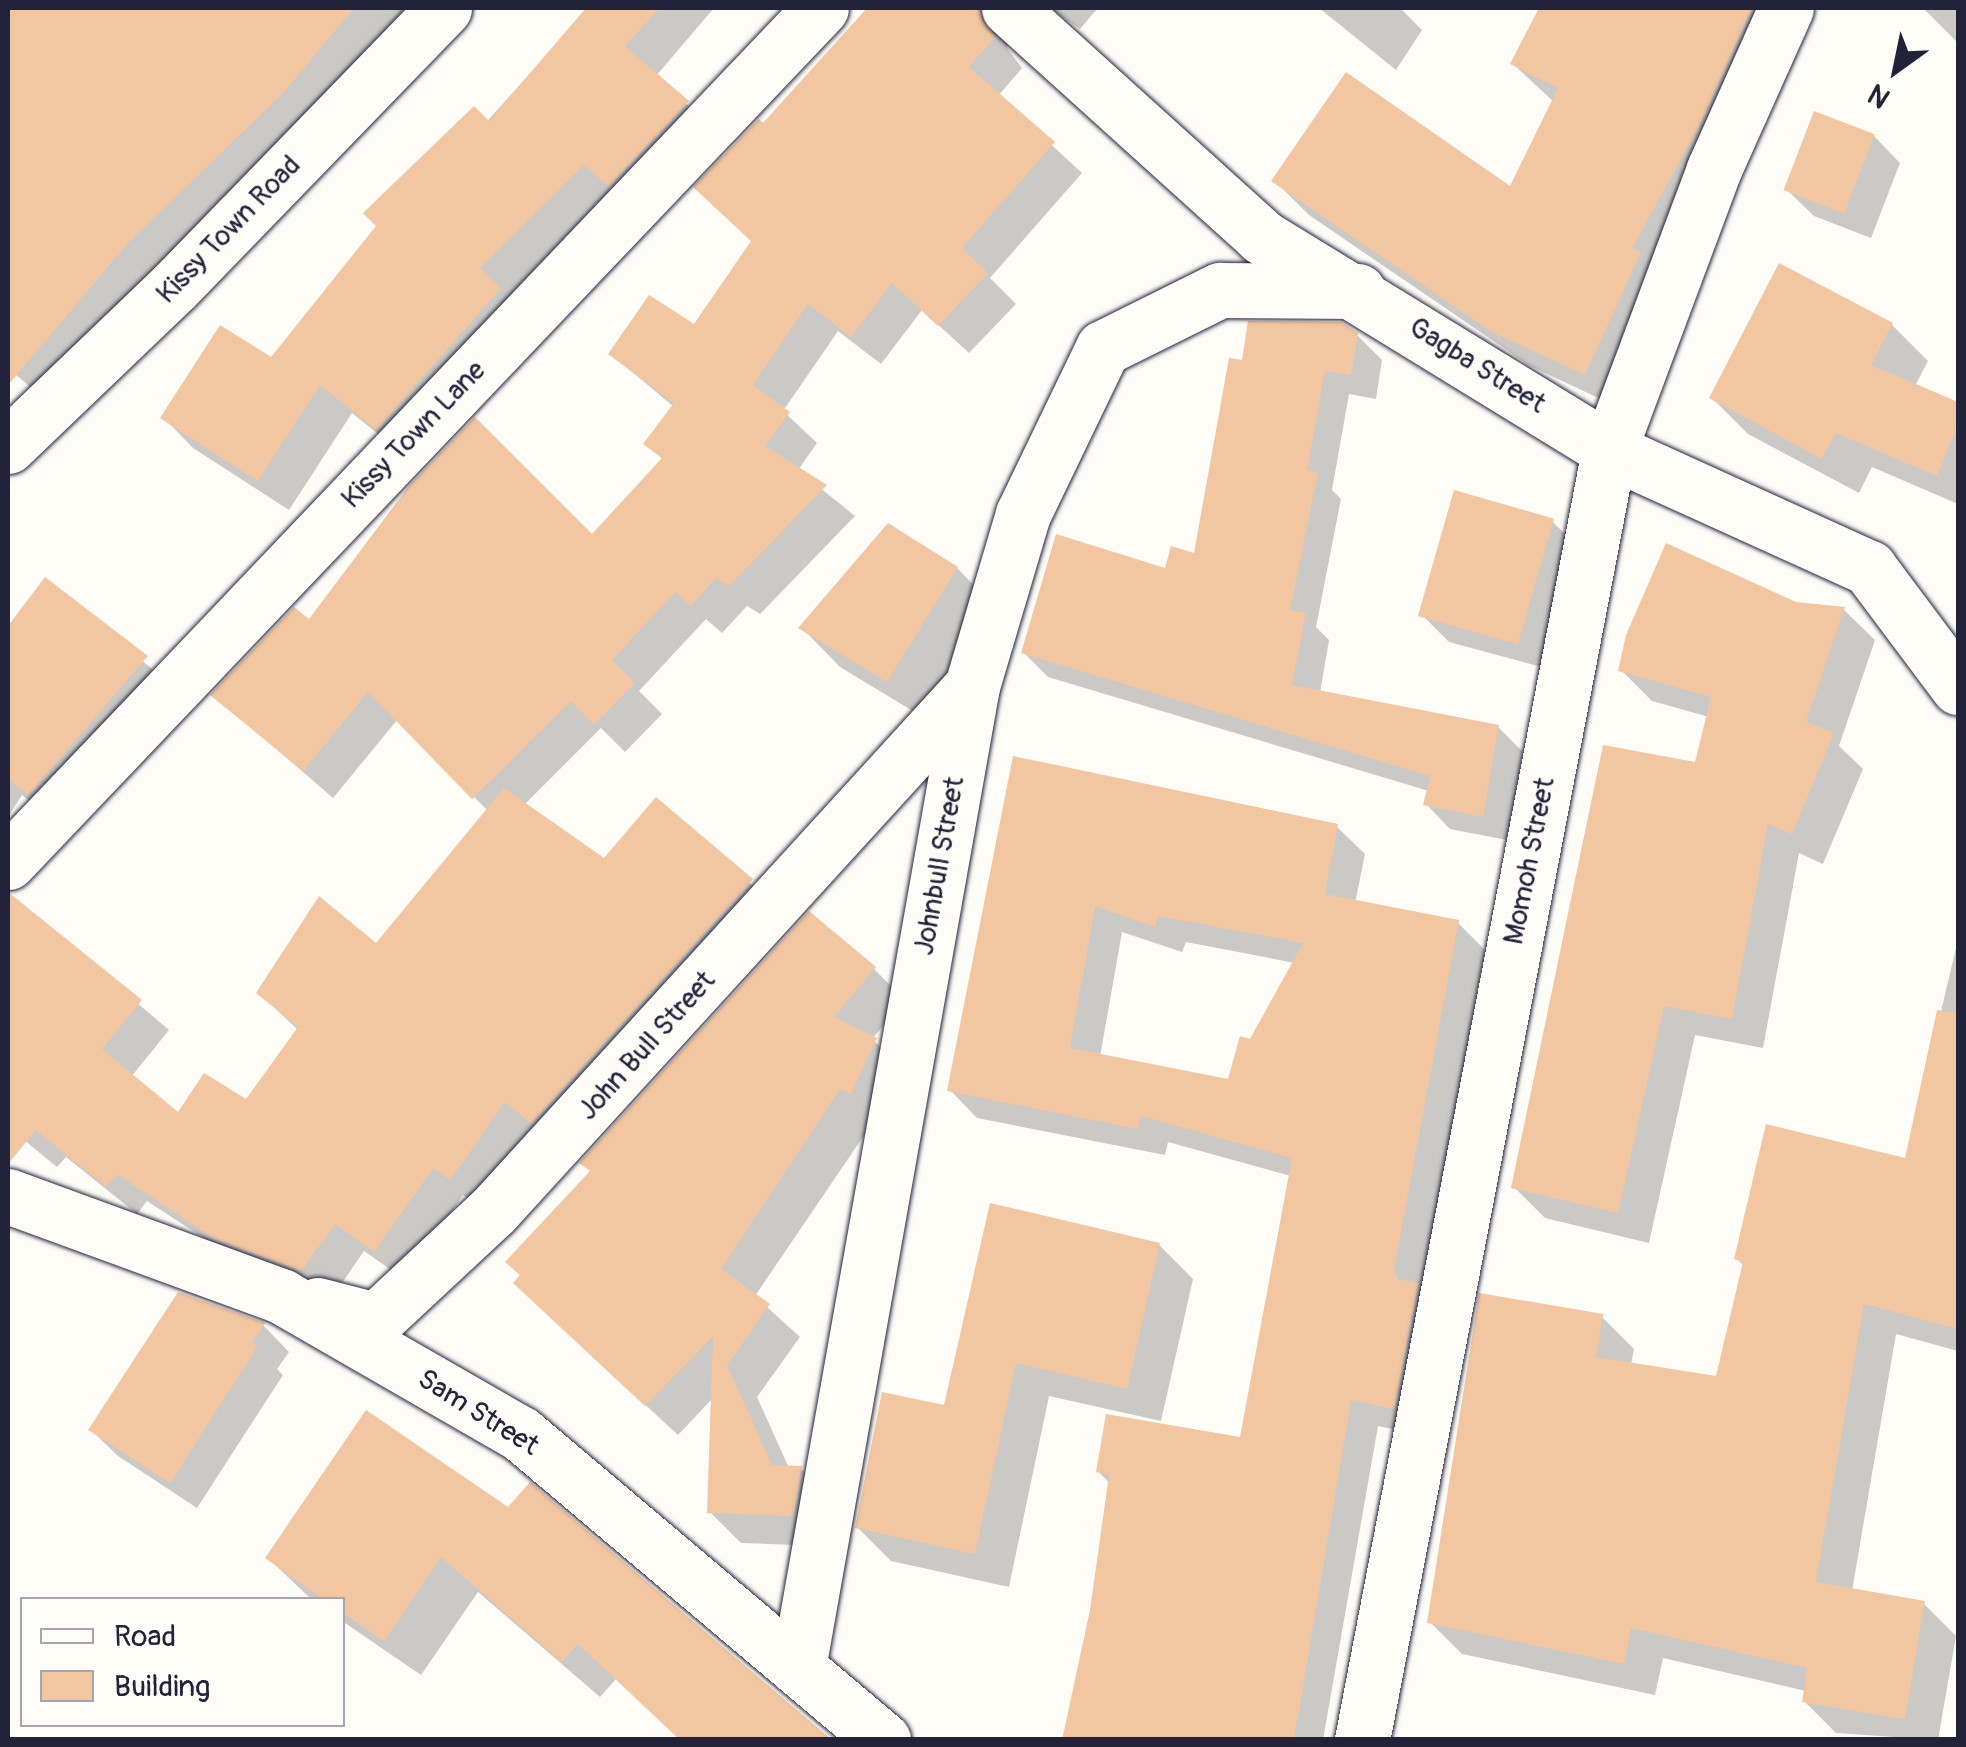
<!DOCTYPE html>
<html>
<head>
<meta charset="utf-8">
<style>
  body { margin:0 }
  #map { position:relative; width:1966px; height:1747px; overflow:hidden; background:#fdfcf7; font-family:Pangolin,sans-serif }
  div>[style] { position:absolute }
  .shadow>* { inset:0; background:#0003 }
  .building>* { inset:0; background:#f2c6a1; transform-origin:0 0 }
  .roads { filter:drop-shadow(0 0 2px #22223b) drop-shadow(0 0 2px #22223b) }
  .street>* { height:55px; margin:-27.5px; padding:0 27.5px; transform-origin:27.5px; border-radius:27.5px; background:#fdfcf7 }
  .secondary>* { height:55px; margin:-27.5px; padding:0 27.5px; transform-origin:27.5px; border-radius:27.5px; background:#fdfcf7 }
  span { translate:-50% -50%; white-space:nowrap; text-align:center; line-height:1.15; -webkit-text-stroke:10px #fdfcf7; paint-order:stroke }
  .street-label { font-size:28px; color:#22223b }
  .frame { position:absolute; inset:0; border:10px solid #22223b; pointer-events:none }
  .legend { position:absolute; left:20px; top:1597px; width:325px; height:130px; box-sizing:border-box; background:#fdfcf7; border:2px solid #a5a5ac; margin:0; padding:12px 18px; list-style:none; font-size:30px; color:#22223b }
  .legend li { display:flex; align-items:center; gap:20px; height:50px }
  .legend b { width:50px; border:2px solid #a5a5ac }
  .north { position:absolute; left:1846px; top:20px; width:100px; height:100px; -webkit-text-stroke:8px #fdfcf7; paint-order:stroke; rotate:213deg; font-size:28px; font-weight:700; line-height:40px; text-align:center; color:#22223b }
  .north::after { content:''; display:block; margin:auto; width:35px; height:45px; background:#22223b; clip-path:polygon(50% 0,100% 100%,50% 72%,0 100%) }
</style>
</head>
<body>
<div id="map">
  <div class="shadow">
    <i style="clip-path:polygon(8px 8px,423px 8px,54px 407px,8px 368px)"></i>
    <i style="clip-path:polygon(589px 8px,714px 8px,656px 76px,718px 133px,408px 458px,352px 413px,289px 510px,193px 448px,163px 417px,271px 361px)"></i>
    <i style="clip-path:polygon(871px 8px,1041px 8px,1015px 15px,1007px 48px,1022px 68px,998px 96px,1082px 173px,990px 278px,1016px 304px,969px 353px,922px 310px,881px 364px,838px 331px,783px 411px,817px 443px,798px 470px,855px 516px,760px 614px,747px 606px,722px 633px,706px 619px,639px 691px,662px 714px,625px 752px,601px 728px,524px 805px,605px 861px,656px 800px,780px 910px,480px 1207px,463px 1195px,404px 1279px,364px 1251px,331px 1299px,245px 1265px,147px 1201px,137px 1214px,66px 1157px,57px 1167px,8px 1127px,8px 900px,11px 896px,169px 1030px,131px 1077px,179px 1116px,246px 1103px,298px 1030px,259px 993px,376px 946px,488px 811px,398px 719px,333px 798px,214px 695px,309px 622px,592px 538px,663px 460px,647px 443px,674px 407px,611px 354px,694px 328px,754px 242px,806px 82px)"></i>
    <i style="clip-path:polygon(1050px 8px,1098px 8px,1080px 29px)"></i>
    <i style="clip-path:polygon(1319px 8px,1400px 8px,1422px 30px,1396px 70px)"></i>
    <i style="clip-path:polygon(1542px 8px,1753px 8px,1787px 41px,1620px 408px,1530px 366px,1309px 215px,1275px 181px,1510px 190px,1554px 102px,1513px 64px)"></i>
    <i style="clip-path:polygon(1923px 8px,1958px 8px,1958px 43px)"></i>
    <i style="clip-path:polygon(1874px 136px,1900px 163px,1871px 238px,1814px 216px,1787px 190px)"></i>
    <i style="clip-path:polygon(1892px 325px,1928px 361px,1915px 386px,1958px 404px,1958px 504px,1872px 467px,1859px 493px,1748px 434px,1712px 398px)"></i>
    <i style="clip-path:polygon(1357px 335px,1382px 360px,1376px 399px,1349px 394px,1332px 490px,1341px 499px,1316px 627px,1329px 640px,1320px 693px,1498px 727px,1523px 752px,1507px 840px,1450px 829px,1426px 804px,1429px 791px,1048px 677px,1023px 652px,1196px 556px,1244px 363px)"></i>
    <i style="clip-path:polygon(1552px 521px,1579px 548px,1545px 668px,1449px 642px,1422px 615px)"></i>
    <i style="clip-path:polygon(957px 568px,995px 607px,926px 719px,840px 667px,802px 628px)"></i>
    <i style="clip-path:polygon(46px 581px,181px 693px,64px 828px,22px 795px,8px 817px,8px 630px)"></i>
    <i style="clip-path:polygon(1795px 604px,1844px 610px,1875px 640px,1839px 746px,1863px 769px,1823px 864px,1799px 853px,1763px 1048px,1695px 1035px,1649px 1243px,1545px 1218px,1514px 1187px,1697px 765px,1709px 717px,1652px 701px,1621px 670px)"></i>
    <i style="clip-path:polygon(evenodd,1015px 758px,1337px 827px,1365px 854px,1355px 903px,1457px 922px,1485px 950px,1422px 1290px,1421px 1435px,1378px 1426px,1323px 1740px,1065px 1740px,1093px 1611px,1110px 1484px,1098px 1471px,1242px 1440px,1291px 1176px,1168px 1142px,1165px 1155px,977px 1118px,950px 1090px,1015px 758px,1122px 932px,1182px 952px,1186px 942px,1295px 963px,1230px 1082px,1100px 1057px,1122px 932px)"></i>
    <i style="clip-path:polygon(1958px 939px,1958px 1351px,1896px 1334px,1852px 1591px,1924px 1604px,1956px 1636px,1938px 1740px,1836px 1733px,1804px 1701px,1806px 1691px,1663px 1658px,1655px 1695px,1462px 1654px,1430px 1622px,1481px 1296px,1602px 1317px,1634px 1349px,1631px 1365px,1718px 1379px,1744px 1266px,1737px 1259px,1906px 1161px)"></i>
    <i style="clip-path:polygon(874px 969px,905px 1000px,872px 1039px,907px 1072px,755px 1296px,800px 1337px,757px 1397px,789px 1468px,801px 1469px,832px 1500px,824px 1546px,741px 1543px,710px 1512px,713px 1398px,678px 1435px,547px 1314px)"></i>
    <i style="clip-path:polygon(1159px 1245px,1193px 1279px,1161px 1421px,1049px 1396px,1009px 1587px,891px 1561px,857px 1527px,946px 1408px)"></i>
    <i style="clip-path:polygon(263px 1325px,289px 1352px,277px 1369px,283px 1375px,197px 1508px,118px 1456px,91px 1430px)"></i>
    <i style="clip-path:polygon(367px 1414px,616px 1679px,600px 1697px,478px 1592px,421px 1675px,342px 1621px,342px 1600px,312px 1600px,268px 1558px)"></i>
  </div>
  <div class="building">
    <i style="clip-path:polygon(8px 8px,354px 8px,283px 93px,128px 243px,8px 385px)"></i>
    <i style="clip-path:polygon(586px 8px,660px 8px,625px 46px,689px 101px,608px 186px,584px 165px,480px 268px,501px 288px,376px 430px,320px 385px,258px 481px,160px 418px,220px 325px,271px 357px,376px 226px,363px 213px,474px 106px,489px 121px)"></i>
    <i style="clip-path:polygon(867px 8px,979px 8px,995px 37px,969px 67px,1055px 142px,962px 248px,988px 273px,938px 326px,892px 283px,851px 337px,808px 304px,753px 385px,790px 412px,765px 446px,827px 485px,729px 586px,716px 578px,691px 606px,675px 592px,612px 660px,635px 683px,594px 725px,571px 701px,472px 799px,368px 692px,303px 771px,210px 695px,294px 607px,309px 619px,409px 486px,475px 417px,592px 534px,662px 458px,643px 444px,674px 403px,608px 354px,649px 295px,694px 324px,751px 241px,693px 187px,759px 119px,763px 123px)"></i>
    <i style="clip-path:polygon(1539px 8px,1752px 8px,1698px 128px,1632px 248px,1641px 252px,1585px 375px,1492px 332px,1271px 181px,1346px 72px,1510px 186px,1558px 88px,1510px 64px)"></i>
    <i style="left:1814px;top:111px;width:65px;height:85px;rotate:21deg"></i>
    <i style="clip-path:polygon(1779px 263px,1893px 323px,1871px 365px,1958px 402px,1958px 425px,1937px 476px,1836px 433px,1822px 459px,1709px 398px)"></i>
    <i style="clip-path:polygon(1248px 321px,1341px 322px,1358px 333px,1351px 375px,1325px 371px,1307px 470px,1318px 472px,1290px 610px,1306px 613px,1292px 685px,1499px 725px,1483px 817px,1423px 805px,1430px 776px,1021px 653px,1056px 534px,1165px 568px,1171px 546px,1194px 553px,1229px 358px,1242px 360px)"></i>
    <i style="left:1454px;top:490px;width:104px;height:131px;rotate:16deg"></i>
    <i style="clip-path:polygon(888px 523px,958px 567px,887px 682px,798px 628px)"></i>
    <i style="clip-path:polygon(1666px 543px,1796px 602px,1845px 607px,1806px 722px,1834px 733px,1792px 834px,1768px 824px,1732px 1019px,1664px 1006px,1618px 1213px,1511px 1188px,1603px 745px,1695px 762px,1711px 697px,1618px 671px,1626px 635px)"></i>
    <i style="clip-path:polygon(45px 577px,148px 656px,28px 795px,8px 779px,8px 626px)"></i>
    <i style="clip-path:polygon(evenodd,1013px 756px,1338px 824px,1325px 894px,1459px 920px,1394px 1270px,1398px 1279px,1418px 1283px,1394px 1409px,1351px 1400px,1294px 1740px,1062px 1740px,1090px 1610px,1109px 1475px,1096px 1472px,1106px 1414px,1240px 1437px,1292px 1158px,1141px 1116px,1138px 1129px,947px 1091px,1013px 756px,1095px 906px,1155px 927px,1158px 916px,1303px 943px,1250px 1039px,1240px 1036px,1228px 1079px,1070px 1048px,1095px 906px)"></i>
    <i style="clip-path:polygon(504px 788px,604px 858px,656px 797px,753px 879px,531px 1123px,505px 1102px,450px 1180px,433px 1168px,374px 1252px,335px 1224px,301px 1271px,213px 1238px,117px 1174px,106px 1187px,36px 1130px,8px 1164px,8px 892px,142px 1000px,102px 1049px,178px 1112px,204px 1073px,246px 1099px,298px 1027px,256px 993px,319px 896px,376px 943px)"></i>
    <i style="clip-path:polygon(809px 911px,876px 967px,834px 1017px,877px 1038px,851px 1094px,840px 1089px,721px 1269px,770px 1304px,727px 1365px,772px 1465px,802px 1466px,793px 1516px,707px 1513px,713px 1336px,645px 1406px,513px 1283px,520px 1275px,505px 1262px,590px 1171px,579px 1163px)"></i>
    <i style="clip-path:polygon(1937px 1010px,1958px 1013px,1958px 1329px,1864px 1304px,1816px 1582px,1925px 1601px,1905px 1719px,1802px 1702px,1807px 1668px,1631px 1628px,1624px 1664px,1427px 1623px,1479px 1293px,1603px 1314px,1596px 1357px,1716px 1376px,1743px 1262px,1734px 1259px,1766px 1124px,1905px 1158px)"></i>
    <i style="clip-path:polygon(990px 1203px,1160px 1243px,1127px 1389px,1016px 1363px,975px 1554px,855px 1528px,882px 1392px,944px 1405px)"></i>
    <i style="clip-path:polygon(178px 1292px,265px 1323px,252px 1342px,258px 1346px,170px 1483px,88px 1430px)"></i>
    <i style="clip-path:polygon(366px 1410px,508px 1507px,530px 1482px,832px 1740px,680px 1740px,578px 1644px,562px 1662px,441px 1557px,384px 1641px,342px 1612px,342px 1600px,324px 1600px,265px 1558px)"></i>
  </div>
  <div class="roads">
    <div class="street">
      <i style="left:1009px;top:8px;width:341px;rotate:42.1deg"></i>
      <i style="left:1262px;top:237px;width:407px;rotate:31.5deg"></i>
      <i style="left:1609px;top:450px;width:286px;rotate:24.4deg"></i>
      <i style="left:1869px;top:568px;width:149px;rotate:53.2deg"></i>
      <i style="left:8px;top:862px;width:1179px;rotate:-46.41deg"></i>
      <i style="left:8px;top:1196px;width:291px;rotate:20.1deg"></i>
      <i style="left:281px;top:1296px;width:277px;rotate:29.9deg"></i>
      <i style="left:521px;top:1434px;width:474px;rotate:40.2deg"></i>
      <i style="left:318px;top:1305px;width:60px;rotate:14.5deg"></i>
      <i style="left:376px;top:1320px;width:160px;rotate:-43deg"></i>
      <i style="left:493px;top:1211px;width:711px;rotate:-47.62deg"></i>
      <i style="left:798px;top:1668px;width:997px;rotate:-79.95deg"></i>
      <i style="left:972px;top:686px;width:179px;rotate:-73.5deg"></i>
      <i style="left:1023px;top:514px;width:184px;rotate:-64.3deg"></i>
      <i style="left:1103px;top:348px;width:131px;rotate:-26.4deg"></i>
      <i style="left:1220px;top:290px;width:138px;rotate:0.4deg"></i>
      <i style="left:1362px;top:1740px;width:1313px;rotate:-79.16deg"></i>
      <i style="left:1609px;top:450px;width:300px;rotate:-69.5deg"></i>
      <i style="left:1714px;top:169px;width:176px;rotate:-65.9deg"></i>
    </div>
    <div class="secondary">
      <i style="left:8px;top:446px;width:230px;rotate:-43.8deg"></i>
      <i style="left:174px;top:287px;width:388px;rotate:-45.9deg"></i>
    </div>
  </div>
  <div class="street-label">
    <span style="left:229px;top:230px;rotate:-46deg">Kissy Town Road</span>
    <span style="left:1477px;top:366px;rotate:32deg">Gagba Street</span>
    <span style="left:414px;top:435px;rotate:-46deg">Kissy Town Lane</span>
    <span style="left:1530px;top:861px;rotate:-79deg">Momoh Street</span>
    <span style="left:940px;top:866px;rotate:-80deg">Johnbull Street</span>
    <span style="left:647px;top:1046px;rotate:-48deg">John Bull Street</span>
    <span style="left:478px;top:1413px;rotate:32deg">Sam Street</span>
  </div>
  <div class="frame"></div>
  <ul class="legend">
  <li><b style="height:12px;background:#fdfcf7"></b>Road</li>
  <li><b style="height:28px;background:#f2c6a1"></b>Building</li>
  </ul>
  <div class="north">N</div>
</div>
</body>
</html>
